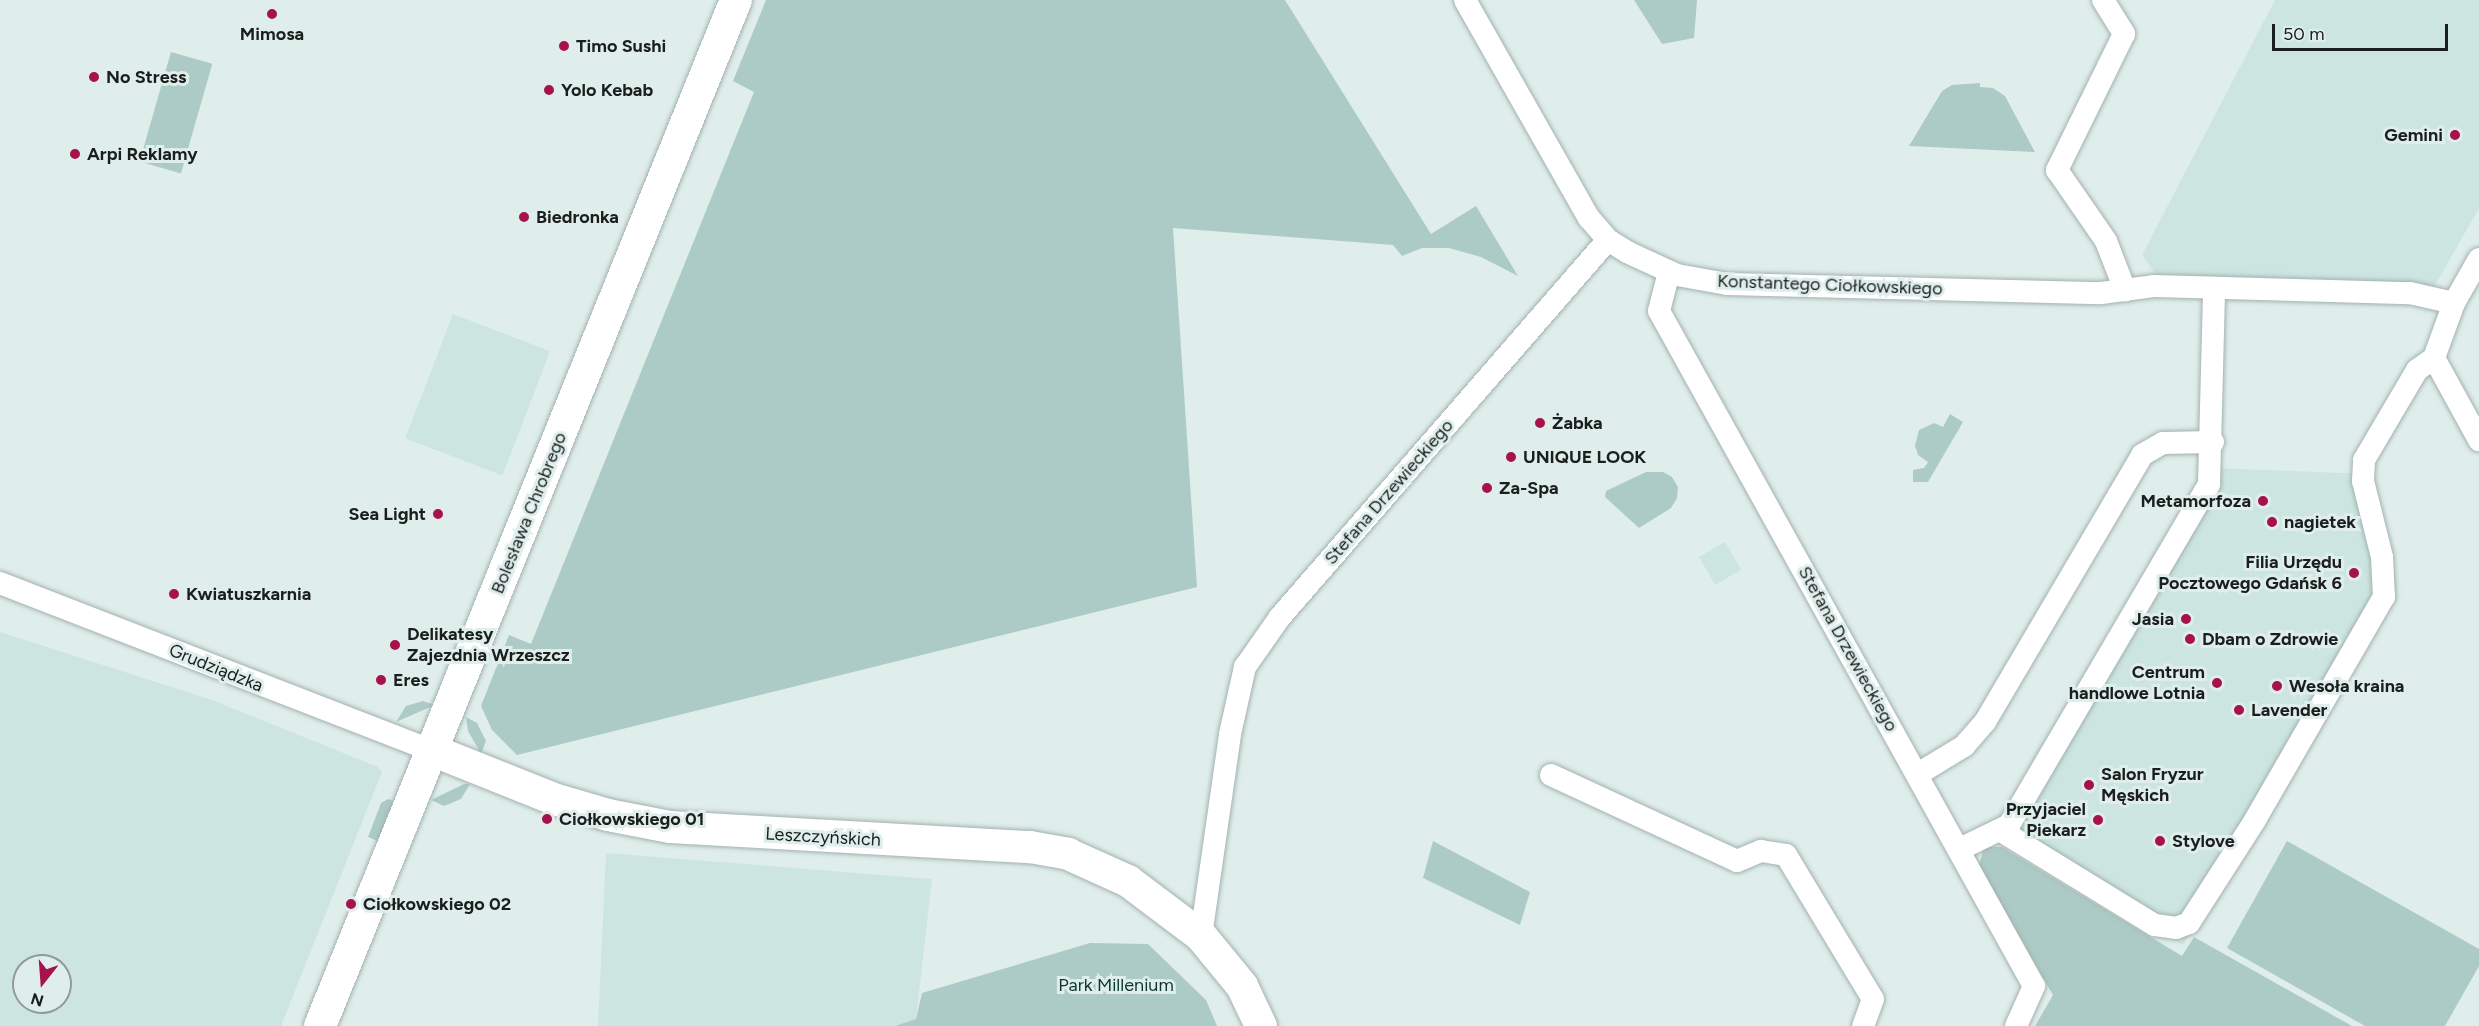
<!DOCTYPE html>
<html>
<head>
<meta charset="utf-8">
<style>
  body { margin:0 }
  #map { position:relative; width:2479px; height:1026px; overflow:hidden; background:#dfeeeb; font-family:Figtree,sans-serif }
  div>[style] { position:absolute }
  .built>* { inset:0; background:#cce5e1; transform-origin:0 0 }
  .green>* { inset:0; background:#adcbc6; transform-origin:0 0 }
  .roads { filter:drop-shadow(0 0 2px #a3b1af) drop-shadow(0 0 2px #a3b1af) }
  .street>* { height:22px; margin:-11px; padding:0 11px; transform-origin:11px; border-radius:11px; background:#fff }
  .secondary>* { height:32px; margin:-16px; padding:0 16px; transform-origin:16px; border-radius:16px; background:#fff }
  .dots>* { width:16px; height:16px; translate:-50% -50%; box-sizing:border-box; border:3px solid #dfeeeb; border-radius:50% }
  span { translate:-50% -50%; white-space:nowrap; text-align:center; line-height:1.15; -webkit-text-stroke:6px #dfeeeb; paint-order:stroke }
  .poi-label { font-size:18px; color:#1a1f1e; font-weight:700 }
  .left { translate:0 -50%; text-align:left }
  .right { translate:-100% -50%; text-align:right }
  .street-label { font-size:18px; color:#1a1f1e }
  .park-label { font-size:18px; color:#0d3732 }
  .north { position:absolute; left:12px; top:954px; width:60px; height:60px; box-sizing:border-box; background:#dfeeeb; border:2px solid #909b99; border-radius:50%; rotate:197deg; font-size:16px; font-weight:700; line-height:24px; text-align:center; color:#1a1f1e }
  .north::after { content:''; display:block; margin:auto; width:21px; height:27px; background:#a6124d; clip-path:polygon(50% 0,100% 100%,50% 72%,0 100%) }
  .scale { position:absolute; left:2272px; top:24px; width:176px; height:27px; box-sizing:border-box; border:3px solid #1a1f1e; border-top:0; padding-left:8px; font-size:18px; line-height:21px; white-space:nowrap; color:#1a1f1e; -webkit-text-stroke:4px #dfeeeb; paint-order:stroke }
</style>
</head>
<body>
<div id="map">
  <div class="built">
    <i style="clip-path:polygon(2275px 0,2479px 0,2479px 208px,2434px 287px,2158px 278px,2142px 255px)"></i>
    <i style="left:453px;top:314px;width:104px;height:133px;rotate:21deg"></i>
    <i style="clip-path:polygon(2214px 468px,2368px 474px,2397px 585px,2384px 597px,2183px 945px,2003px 836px)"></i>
    <i style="left:1725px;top:542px;width:32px;height:30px;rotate:60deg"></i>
    <i style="clip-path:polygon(evenodd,0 632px,212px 700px,378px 767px,382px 772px,281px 1026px,0 1026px,0 632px,24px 966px,60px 966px,60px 1002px,24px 1002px,24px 966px)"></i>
    <i style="clip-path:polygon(606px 853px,932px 879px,916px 1019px,895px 1026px,598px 1026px)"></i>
  </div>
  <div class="green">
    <i style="clip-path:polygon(766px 0,1285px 0,1431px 234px,1476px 206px,1518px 276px,1481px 257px,1449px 248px,1422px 248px,1402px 256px,1393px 245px,1173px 228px,1197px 587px,517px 755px,492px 730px,481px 706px,509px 635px,531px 644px,754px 92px,733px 81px)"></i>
    <i style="clip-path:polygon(1634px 0,1697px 0,1694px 38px,1662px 44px)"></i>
    <i style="left:171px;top:52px;width:43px;height:114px;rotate:16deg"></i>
    <i style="clip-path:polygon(1980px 83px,1980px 87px,1993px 88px,2005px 96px,2035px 152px,1909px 146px,1942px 91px,1952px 85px)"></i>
    <i style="clip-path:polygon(1950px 414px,1963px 422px,1928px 482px,1913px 482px,1913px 470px,1924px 468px,1928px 462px,1918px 455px,1915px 446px,1919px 430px,1934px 423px,1943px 427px)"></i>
    <i style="clip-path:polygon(1646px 472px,1663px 472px,1672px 477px,1678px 487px,1677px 498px,1671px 508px,1639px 528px,1605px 497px,1606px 491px)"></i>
    <i style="clip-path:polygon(423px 701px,435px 705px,396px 722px,406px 706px)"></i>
    <i style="clip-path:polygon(466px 717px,477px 723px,486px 741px,481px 754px,468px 731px)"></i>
    <i style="clip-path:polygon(464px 784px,470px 784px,461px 799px,444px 806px,431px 800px)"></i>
    <i style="clip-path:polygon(388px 799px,396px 802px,380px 842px,368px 837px,381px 803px)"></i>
    <i style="clip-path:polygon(1433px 841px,1530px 892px,1520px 925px,1423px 878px)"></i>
    <i style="clip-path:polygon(2287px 841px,2479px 949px,2479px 966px,2445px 1026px,2365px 1026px,2227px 948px)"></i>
    <i style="clip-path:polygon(1984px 847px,2002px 847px,2182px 956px,2194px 937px,2352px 1026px,2035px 1026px,2053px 995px,1979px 866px)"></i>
    <i style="clip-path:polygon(1090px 943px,1148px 944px,1206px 1000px,1217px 1026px,895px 1026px,916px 1019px,922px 993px)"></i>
  </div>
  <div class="roads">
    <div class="street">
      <i style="left:1465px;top:0;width:251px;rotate:60.4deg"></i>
      <i style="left:1589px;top:218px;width:29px;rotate:49deg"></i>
      <i style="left:1608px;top:240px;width:22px;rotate:32deg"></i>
      <i style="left:1627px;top:252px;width:55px;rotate:24.7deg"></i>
      <i style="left:1677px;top:275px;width:51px;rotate:10.2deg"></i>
      <i style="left:1727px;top:284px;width:374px;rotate:1.4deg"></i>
      <i style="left:2101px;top:293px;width:53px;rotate:-7.5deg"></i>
      <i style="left:2154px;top:286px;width:256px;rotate:1.6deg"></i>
      <i style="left:2410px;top:293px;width:45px;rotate:12.8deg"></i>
      <i style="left:2103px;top:0;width:40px;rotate:58deg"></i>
      <i style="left:2124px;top:34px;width:152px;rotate:116.2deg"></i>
      <i style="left:2057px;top:170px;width:86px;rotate:55.4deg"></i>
      <i style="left:2106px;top:241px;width:53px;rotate:68.8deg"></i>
      <i style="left:2479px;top:259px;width:51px;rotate:119.6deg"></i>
      <i style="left:2454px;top:303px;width:59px;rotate:110deg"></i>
      <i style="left:2434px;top:358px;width:94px;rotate:61.2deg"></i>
      <i style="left:1669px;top:272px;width:40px;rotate:104.4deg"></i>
      <i style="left:1659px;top:311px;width:772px;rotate:60.95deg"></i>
      <i style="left:2034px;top:986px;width:44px;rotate:114.2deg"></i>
      <i style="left:0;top:583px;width:465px;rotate:21.2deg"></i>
      <i style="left:1918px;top:774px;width:54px;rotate:-31.3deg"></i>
      <i style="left:1964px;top:746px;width:32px;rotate:-49deg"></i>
      <i style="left:1985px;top:722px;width:310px;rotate:-59.5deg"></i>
      <i style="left:2142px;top:455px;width:24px;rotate:-30deg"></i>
      <i style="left:2163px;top:443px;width:50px;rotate:-1.1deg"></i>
      <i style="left:1551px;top:775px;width:205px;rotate:24.8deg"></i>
      <i style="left:1737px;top:861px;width:26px;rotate:-23deg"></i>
      <i style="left:1761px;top:851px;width:25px;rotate:9deg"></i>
      <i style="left:1786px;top:855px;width:168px;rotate:58.9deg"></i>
      <i style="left:1873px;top:999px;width:29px;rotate:110deg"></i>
      <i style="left:2003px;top:832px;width:178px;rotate:31.5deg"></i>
      <i style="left:2155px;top:925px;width:21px;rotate:8deg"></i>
      <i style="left:2176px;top:928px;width:14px;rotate:-21deg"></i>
      <i style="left:2189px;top:923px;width:122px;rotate:-57.3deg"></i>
      <i style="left:2255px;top:820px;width:258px;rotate:-60deg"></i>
      <i style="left:2384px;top:597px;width:40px;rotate:-92.9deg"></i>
      <i style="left:2382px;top:557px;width:78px;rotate:-104deg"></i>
      <i style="left:2363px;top:481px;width:21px;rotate:-87deg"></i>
      <i style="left:2364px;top:460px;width:104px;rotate:-59.5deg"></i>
      <i style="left:2417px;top:370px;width:21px;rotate:-35deg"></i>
      <i style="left:1960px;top:849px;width:55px;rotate:-26.1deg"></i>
      <i style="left:2009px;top:825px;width:395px;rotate:-59.6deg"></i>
      <i style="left:2209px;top:484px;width:196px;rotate:-88.5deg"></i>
      <i style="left:1201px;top:936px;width:204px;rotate:-81.8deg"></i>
      <i style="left:1230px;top:734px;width:69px;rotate:-77.4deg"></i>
      <i style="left:1245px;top:667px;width:61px;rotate:-55deg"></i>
      <i style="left:1280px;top:617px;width:500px;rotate:-49deg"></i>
    </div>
    <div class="secondary">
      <i style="left:434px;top:751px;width:129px;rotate:21.8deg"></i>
      <i style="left:554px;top:799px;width:56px;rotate:16.5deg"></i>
      <i style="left:608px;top:815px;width:63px;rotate:11deg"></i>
      <i style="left:670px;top:827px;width:361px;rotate:3.2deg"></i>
      <i style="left:1030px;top:847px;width:39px;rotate:10deg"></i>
      <i style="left:1068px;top:854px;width:66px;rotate:24.2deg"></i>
      <i style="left:1128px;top:881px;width:91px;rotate:37deg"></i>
      <i style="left:1201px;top:936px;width:65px;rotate:50.6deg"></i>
      <i style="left:1242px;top:986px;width:44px;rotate:64.6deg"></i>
      <i style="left:320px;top:1026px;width:1107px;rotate:-67.93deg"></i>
    </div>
  </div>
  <div class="dots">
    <i style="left:272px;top:14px;background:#a6124d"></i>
    <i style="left:564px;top:46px;background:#a6124d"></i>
    <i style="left:94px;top:77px;background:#a6124d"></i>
    <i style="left:549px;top:90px;background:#a6124d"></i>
    <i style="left:2455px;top:135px;background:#a6124d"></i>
    <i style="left:75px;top:154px;background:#a6124d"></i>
    <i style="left:524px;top:217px;background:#a6124d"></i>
    <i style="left:1540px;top:423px;background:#a6124d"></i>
    <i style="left:1511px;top:457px;background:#a6124d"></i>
    <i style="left:1487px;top:488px;background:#a6124d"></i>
    <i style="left:2263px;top:501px;background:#a6124d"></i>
    <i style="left:438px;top:514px;background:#a6124d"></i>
    <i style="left:2272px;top:522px;background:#a6124d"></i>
    <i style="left:2354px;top:573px;background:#a6124d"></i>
    <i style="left:174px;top:594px;background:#a6124d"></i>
    <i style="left:2186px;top:619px;background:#a6124d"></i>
    <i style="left:2190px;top:639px;background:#a6124d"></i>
    <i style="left:395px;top:645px;background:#a6124d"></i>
    <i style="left:381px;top:680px;background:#a6124d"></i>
    <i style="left:2217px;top:683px;background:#a6124d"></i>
    <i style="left:2277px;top:686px;background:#a6124d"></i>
    <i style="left:2239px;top:710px;background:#a6124d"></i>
    <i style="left:2089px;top:785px;background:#a6124d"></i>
    <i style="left:547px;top:819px;background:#a6124d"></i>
    <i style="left:2098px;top:820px;background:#a6124d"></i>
    <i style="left:2160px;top:841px;background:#a6124d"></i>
    <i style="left:351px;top:904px;background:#a6124d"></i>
  </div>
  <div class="poi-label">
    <span style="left:272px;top:34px">Mimosa</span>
    <span class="left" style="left:576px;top:46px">Timo Sushi</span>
    <span class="left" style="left:106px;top:77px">No Stress</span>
    <span class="left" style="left:561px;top:90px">Yolo Kebab</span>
    <span class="right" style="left:2443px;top:135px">Gemini</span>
    <span class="left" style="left:87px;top:154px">Arpi Reklamy</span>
    <span class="left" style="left:536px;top:217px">Biedronka</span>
    <span class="left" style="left:1552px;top:423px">Żabka</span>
    <span class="left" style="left:1523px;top:457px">UNIQUE LOOK</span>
    <span class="left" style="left:1499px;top:488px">Za-Spa</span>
    <span class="right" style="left:2251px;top:501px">Metamorfoza</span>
    <span class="right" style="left:426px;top:514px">Sea Light</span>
    <span class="left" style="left:2284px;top:522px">nagietek</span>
    <span class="right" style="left:2342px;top:573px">Filia Urzędu<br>Pocztowego Gdańsk 6</span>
    <span class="left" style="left:186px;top:594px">Kwiatuszkarnia</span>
    <span class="right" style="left:2174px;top:619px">Jasia</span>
    <span class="left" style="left:407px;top:645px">Delikatesy<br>Zajezdnia Wrzeszcz</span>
    <span class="left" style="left:2202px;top:639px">Dbam o Zdrowie</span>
    <span class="right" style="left:2205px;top:683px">Centrum<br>handlowe Lotnia</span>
    <span class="left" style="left:393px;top:680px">Eres</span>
    <span class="left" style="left:2289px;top:686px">Wesoła kraina</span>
    <span class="left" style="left:2251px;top:710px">Lavender</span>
    <span class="left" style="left:2101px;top:785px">Salon Fryzur<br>Męskich</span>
    <span class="right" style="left:2086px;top:820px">Przyjaciel<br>Piekarz</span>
    <span class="left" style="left:559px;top:819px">Ciołkowskiego 01</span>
    <span class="left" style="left:2172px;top:841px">Stylove</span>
    <span class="left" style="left:363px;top:904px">Ciołkowskiego 02</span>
  </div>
  <div class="street-label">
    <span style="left:1830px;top:285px;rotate:2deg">Konstantego Ciołkowskiego</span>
    <span style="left:1389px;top:492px;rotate:-49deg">Stefana Drzewieckiego</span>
    <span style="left:529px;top:513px;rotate:-68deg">Bolesława Chrobrego</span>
    <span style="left:1848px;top:649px;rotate:61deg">Stefana Drzewieckiego</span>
    <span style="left:216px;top:668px;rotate:22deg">Grudziądzka</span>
    <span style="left:823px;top:837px;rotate:3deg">Leszczyńskich</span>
  </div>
  <div class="park-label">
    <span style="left:1116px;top:985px">Park Millenium</span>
  </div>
  <div class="north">N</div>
  <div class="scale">50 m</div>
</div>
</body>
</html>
